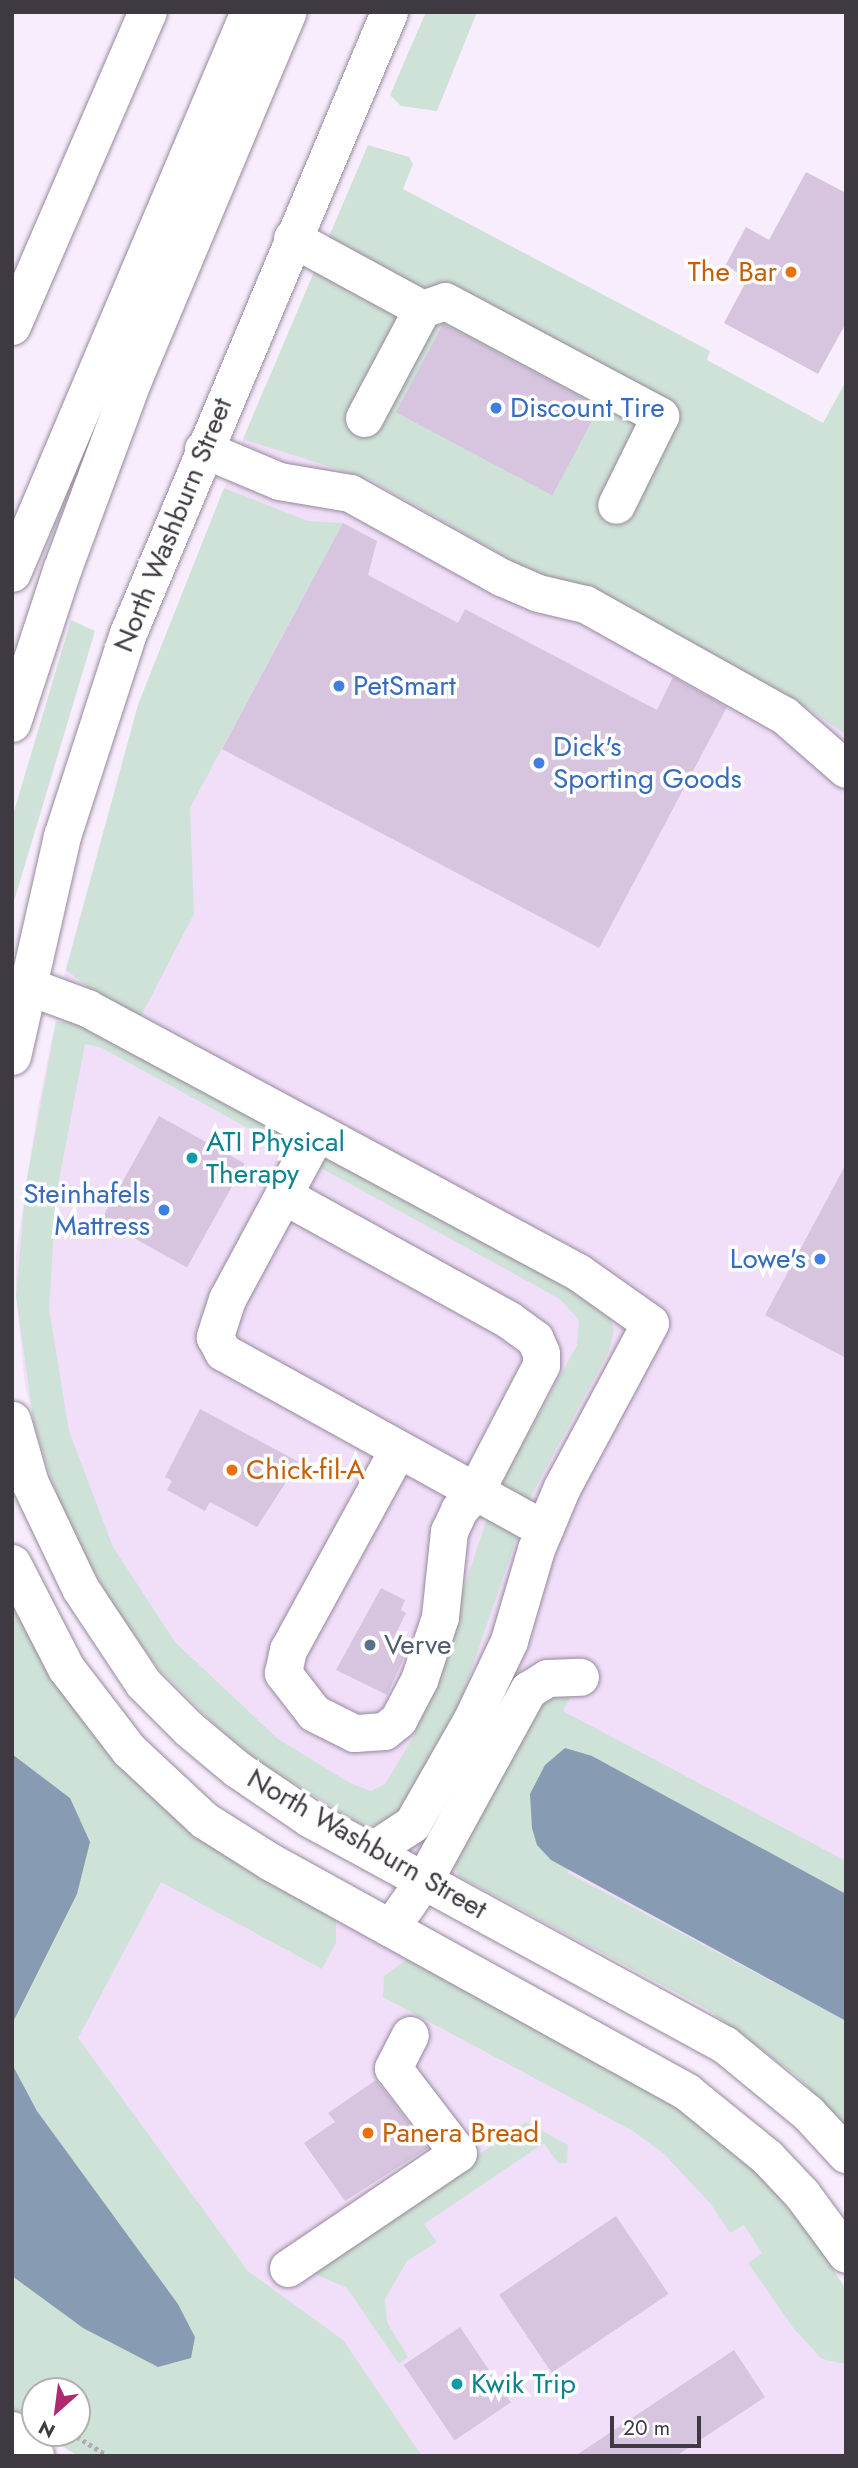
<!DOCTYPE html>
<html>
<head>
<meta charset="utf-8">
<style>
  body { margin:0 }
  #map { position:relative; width:858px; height:2468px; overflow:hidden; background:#f8edfd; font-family:Jost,sans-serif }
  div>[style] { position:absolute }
  .built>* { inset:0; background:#f1dff9 }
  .green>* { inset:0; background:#cfe2d7 }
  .water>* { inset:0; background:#879cb3 }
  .building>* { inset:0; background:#d7c4df; transform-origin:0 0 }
  .path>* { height:4.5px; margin-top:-2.25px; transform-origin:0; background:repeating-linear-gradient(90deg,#b2a9b6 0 3.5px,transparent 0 7px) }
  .roads { filter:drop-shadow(0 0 2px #968a9c) drop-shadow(0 0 2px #968a9c) }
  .minor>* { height:37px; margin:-18.5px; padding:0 18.5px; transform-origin:18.5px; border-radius:18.5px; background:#fff }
  .highway>* { height:38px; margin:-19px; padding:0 19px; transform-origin:19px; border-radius:19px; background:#fff }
  .dots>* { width:19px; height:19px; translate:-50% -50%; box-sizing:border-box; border:4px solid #fff; border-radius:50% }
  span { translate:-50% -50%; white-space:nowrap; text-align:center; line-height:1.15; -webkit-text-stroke:7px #fff; paint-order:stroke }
  .food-label { font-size:28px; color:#c56008 }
  .right { translate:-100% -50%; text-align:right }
  .left { translate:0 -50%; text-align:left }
  .shop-label { font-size:28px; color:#366cbe }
  .street-label { font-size:28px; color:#3f3a42 }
  .culture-label { font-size:28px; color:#0d838f }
  .service-label { font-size:28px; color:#4e5e75 }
  .frame { position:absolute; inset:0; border:14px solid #3f3a42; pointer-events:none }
  .north { position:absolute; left:21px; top:2377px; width:70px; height:70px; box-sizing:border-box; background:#fff; border:2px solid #b2b0b3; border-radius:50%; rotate:208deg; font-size:19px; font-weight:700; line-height:28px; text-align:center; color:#3f3a42 }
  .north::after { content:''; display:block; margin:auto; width:24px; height:32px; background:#af296f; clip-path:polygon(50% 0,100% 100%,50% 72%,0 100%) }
  .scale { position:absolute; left:610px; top:2416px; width:91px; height:32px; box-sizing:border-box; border:4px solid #3f3a42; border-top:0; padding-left:9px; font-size:21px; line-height:24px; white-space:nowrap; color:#3f3a42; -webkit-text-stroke:5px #fff; paint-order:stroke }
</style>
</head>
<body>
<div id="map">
  <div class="built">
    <i style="clip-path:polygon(264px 388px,846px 697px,846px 2126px,798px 2077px,707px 2009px,350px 1819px,258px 1761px,158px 1668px,117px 1611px,49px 1480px,25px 1386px,16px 1296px,16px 1254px,38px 1107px,67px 964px,138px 705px)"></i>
    <i style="clip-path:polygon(187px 1826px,232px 1860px,410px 1957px,841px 2281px,846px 2290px,846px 2456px,347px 2456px,29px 2038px)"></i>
  </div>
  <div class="green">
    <i style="clip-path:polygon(426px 12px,477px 12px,437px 111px,401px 106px,390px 95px)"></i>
    <i style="clip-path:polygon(368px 145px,409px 157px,413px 164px,403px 189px,710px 351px,707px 360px,823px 423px,846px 381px,846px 735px,809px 709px,624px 604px,532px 572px,371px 480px,243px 439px)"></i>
    <i style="clip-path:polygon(224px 488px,308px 521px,343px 523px,190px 808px,194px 914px,141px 1016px,93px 991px,66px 970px,138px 705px)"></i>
    <i style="clip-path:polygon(71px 620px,95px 631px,12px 908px,12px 818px)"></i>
    <i style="clip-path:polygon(evenodd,56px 1022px,82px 1022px,561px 1281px,610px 1317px,614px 1331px,609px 1351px,532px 1494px,448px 1737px,399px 1817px,367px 1828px,258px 1761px,215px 1725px,158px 1668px,117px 1611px,67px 1525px,34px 1425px,16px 1296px,26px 1183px,56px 1022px,85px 1044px,100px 1047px,560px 1299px,579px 1320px,577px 1345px,495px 1495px,414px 1736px,385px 1784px,371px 1791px,350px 1783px,278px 1739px,175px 1642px,113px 1547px,69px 1431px,49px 1308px,56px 1196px,85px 1044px)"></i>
    <i style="clip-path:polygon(12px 1605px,50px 1675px,187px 1826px,232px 1860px,336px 1917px,336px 1943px,322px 1969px,161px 1882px,78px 2038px,248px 2271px,343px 2340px,422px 2456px,78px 2456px,41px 2433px,77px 2433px,77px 2391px,35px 2391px,35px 2430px,12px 2416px,12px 2276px,83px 2328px,195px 2337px,178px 2304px,37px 2111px,12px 2064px,12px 2024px,28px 1986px,70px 1798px,12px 1754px)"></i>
    <i style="clip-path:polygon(575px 1689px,563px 1711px,846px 1861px,846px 1894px,592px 1756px,568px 1873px,846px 2021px,846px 2126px,798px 2077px,707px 2009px,459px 1876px,451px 1859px,531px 1699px)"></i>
    <i style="clip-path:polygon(410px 1957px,673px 2102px,760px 2175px,817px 2243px,846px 2290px,846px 2364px,822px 2359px,794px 2329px,748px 2263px,762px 2253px,744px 2225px,730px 2233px,710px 2203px,664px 2154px,633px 2131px,383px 1997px,384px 1976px)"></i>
    <i style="clip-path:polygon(526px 2122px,568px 2145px,567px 2163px,558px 2163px,544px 2143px,424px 2224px,437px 2242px,407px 2261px,385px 2299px,387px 2322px,408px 2357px,399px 2364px,347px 2288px,308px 2271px)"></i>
  </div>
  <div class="water">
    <i style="clip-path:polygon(565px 1748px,592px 1756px,846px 1894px,846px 2021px,551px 1860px,537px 1845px,532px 1828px,530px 1794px,545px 1765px)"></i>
    <i style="clip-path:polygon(12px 1754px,70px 1798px,90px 1842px,77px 1894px,12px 2024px)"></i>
    <i style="clip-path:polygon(12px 2064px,37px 2111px,178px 2304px,195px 2337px,191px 2358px,158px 2367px,83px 2328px,12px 2276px)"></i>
  </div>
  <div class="building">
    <i style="clip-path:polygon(806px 172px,846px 193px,846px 323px,818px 374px,724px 323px,748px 278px,725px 266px,746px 227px,769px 240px)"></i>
    <i style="left:443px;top:324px;width:177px;height:100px;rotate:28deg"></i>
    <i style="clip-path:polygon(343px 523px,377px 541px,368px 575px,458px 623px,465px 609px,657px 710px,673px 677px,727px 707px,599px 948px,222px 749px)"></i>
    <i style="left:159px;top:1116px;width:98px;height:119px;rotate:29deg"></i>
    <i style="clip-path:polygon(846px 1164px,846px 1358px,765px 1315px)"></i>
    <i style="clip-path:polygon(200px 1409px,299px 1462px,257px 1527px,210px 1502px,205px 1511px,167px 1490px,172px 1481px,165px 1477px)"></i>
    <i style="clip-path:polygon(381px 1588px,405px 1600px,401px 1610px,406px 1613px,391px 1643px,407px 1651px,387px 1695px,336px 1670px)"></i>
    <i style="clip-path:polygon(376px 2080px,428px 2148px,345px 2201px,304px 2143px,335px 2122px,328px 2113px)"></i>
    <i style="left:616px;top:2216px;width:94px;height:141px;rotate:56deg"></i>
    <i style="left:460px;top:2327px;width:91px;height:68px;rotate:56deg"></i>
    <i style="clip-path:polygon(734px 2350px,765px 2397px,676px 2456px,575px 2456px)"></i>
  </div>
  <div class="path">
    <i style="left:71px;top:2433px;width:44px;rotate:31.9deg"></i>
  </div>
  <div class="roads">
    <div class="minor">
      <i style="left:292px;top:238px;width:148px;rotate:28.6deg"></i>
      <i style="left:364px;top:418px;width:123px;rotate:-62deg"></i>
      <i style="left:422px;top:309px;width:24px;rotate:-19deg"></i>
      <i style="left:445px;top:301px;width:244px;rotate:28.1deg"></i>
      <i style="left:660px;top:416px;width:99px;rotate:116.3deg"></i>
      <i style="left:203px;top:449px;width:82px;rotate:22.8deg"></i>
      <i style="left:279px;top:481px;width:72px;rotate:9.6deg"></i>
      <i style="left:350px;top:493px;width:173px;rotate:29.1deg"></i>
      <i style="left:501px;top:577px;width:40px;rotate:23.4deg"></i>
      <i style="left:538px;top:593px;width:48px;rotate:13.2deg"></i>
      <i style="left:585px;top:604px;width:228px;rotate:29.2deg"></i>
      <i style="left:784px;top:715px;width:82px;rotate:41.1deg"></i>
      <i style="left:28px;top:986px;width:63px;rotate:20.4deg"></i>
      <i style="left:87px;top:1008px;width:557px;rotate:28.27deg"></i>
      <i style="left:578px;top:1272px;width:88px;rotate:35.3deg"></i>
      <i style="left:650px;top:1323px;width:186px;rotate:118.2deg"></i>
      <i style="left:562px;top:1487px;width:67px;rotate:112.8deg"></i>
      <i style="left:536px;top:1549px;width:96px;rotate:106.4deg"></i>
      <i style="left:509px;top:1641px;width:86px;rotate:115.4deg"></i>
      <i style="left:472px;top:1719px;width:121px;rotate:119.7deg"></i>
      <i style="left:412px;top:1824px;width:49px;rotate:146.6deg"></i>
      <i style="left:12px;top:1056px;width:226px;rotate:-77.2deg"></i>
      <i style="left:62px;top:836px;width:213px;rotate:-72deg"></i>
      <i style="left:128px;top:633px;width:674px;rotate:-67.2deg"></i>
      <i style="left:317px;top:1132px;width:190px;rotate:118.3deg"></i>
      <i style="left:227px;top:1299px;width:40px;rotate:108deg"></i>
      <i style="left:215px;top:1337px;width:17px;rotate:62deg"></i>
      <i style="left:223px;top:1352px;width:367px;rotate:28.9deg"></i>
      <i style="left:283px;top:1195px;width:258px;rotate:28.9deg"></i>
      <i style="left:509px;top:1320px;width:32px;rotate:36deg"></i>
      <i style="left:535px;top:1339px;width:15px;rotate:67deg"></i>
      <i style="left:541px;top:1353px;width:12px;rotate:90deg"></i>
      <i style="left:541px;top:1365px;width:143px;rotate:117.5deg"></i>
      <i style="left:475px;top:1492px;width:24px;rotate:132deg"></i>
      <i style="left:459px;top:1510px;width:23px;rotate:115deg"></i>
      <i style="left:449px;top:1531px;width:86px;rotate:96deg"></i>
      <i style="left:440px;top:1617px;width:66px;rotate:108.4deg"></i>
      <i style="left:419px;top:1680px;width:45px;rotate:117.7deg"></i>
      <i style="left:398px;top:1720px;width:18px;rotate:142deg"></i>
      <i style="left:384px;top:1731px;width:30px;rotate:176deg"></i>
      <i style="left:354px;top:1733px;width:45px;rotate:-153.4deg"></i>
      <i style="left:314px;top:1713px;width:51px;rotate:-127.8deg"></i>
      <i style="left:283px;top:1673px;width:24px;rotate:-78deg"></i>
      <i style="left:288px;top:1650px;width:227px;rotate:-61.3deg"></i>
      <i style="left:12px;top:1420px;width:66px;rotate:74.1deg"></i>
      <i style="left:30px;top:1483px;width:116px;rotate:64.5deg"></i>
      <i style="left:80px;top:1588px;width:114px;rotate:56.4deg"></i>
      <i style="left:143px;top:1683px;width:65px;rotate:45deg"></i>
      <i style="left:189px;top:1729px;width:62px;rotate:39.8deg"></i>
      <i style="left:237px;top:1769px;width:87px;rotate:34.2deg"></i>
      <i style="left:309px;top:1818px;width:473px;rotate:28.6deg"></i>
      <i style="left:724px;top:2044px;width:109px;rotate:39.4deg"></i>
      <i style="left:808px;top:2113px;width:56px;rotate:47.2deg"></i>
      <i style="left:12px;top:1563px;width:118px;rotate:62.8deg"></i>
      <i style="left:66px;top:1668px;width:103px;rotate:52.5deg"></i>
      <i style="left:129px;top:1750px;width:103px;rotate:43deg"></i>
      <i style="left:204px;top:1820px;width:77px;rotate:32.2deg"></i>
      <i style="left:269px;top:1861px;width:478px;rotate:28.9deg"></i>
      <i style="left:687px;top:2092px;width:103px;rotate:39.1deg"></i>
      <i style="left:767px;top:2157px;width:51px;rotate:46.6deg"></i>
      <i style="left:802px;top:2194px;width:74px;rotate:53.7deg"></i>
      <i style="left:390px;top:1928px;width:59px;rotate:-54.7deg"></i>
      <i style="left:424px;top:1880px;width:217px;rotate:-61.3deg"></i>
      <i style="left:528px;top:1690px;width:22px;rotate:-32deg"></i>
      <i style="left:547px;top:1678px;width:33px;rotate:-2deg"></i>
      <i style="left:288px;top:2268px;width:205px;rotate:-34.1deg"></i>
      <i style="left:458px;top:2153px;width:107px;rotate:-127.4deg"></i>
      <i style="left:393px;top:2068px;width:37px;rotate:-63deg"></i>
    </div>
    <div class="highway">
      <i style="left:12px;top:326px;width:342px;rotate:-66.6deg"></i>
      <i style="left:12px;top:573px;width:609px;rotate:-67.01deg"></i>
      <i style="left:12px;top:723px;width:160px;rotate:-71.8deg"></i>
      <i style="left:62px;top:571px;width:204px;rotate:-69.6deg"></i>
      <i style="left:133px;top:380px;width:399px;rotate:-67.2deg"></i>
      <i style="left:12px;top:2431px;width:34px;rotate:47deg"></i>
    </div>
  </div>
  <div class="dots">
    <i style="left:791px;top:272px;background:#e8710a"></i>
    <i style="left:496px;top:408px;background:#3f7fe0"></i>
    <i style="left:339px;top:686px;background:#3f7fe0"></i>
    <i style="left:539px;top:763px;background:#3f7fe0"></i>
    <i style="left:192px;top:1158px;background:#0f9aa8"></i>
    <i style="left:164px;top:1210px;background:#3f7fe0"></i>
    <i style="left:820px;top:1259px;background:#3f7fe0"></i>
    <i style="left:232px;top:1470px;background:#e8710a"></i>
    <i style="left:370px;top:1645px;background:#5c6f8a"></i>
    <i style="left:368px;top:2133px;background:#e8710a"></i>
    <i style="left:457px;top:2384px;background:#0f9aa8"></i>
  </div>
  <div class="food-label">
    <span class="right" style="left:777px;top:272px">The Bar</span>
    <span class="left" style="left:246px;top:1470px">Chick-fil-A</span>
    <span class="left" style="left:382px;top:2133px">Panera Bread</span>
  </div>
  <div class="shop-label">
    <span class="left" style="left:510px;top:408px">Discount Tire</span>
    <span class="left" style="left:353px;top:686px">PetSmart</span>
    <span class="left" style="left:553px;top:763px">Dick's<br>Sporting Goods</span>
    <span class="right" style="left:150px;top:1210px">Steinhafels<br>Mattress</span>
    <span class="right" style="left:806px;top:1259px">Lowe's</span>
  </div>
  <div class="street-label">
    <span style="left:173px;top:525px;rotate:-68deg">North Washburn Street</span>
    <span style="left:367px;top:1844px;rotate:30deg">North Washburn Street</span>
  </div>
  <div class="culture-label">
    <span class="left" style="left:206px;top:1158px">ATI Physical<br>Therapy</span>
    <span class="left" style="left:471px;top:2384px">Kwik Trip</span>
  </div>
  <div class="service-label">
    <span class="left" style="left:384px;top:1645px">Verve</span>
  </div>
  <div class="frame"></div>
  <div class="north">N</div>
  <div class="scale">20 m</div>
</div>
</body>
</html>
